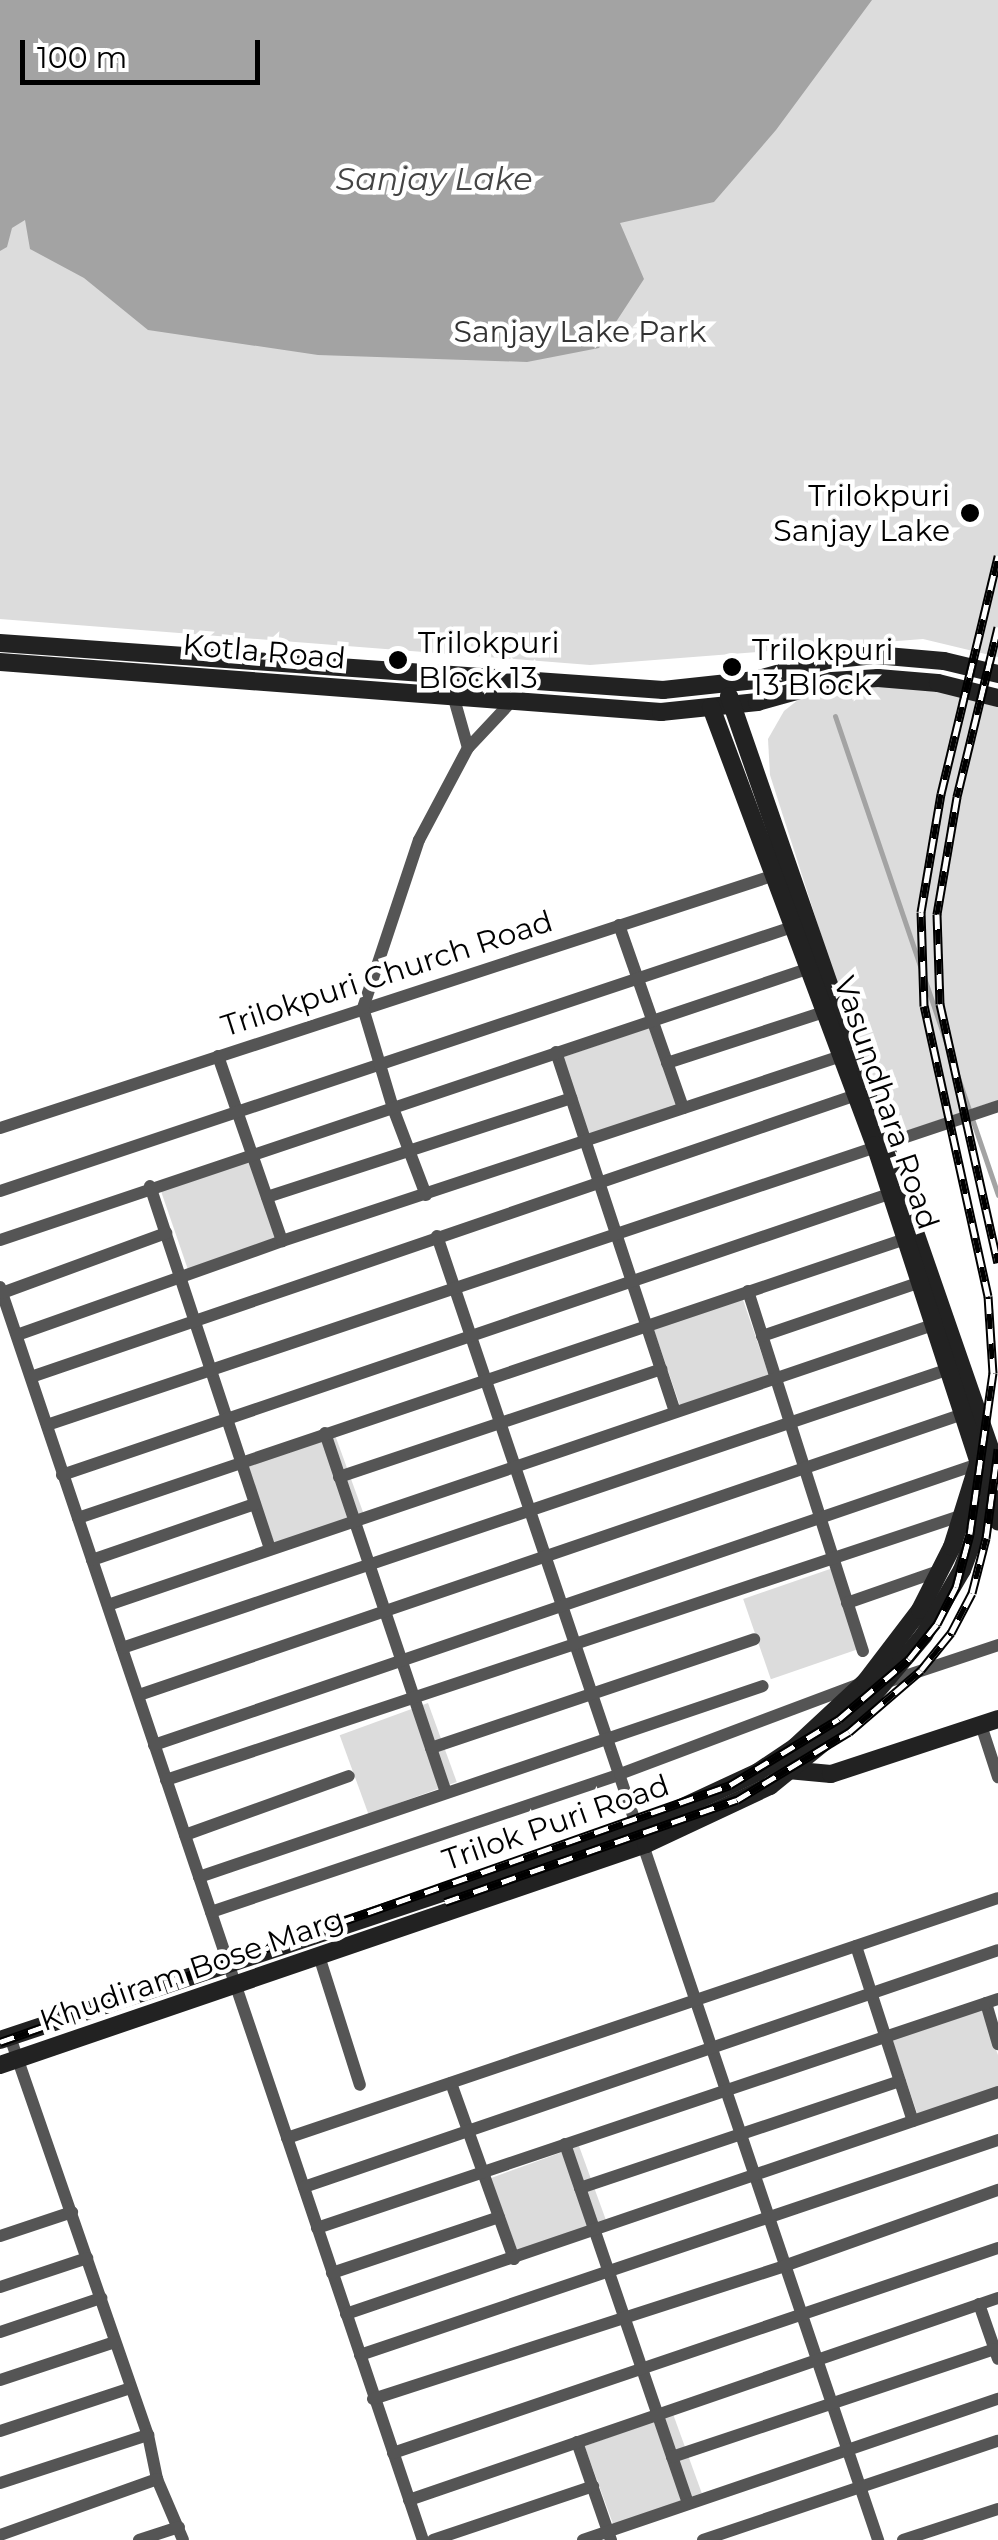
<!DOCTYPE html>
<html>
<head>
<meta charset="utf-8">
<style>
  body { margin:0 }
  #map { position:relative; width:998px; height:2540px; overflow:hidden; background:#fff; font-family:Montserrat,sans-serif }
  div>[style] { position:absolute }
  .green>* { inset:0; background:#dcdcdc; transform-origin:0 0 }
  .water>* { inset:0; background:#a3a3a3 }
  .stream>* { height:5px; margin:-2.5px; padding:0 2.5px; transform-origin:2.5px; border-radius:2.5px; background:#a3a3a3 }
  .street>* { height:12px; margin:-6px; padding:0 6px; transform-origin:6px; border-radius:6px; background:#555 }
  .secondary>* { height:18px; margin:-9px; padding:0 9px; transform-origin:9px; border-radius:9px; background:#222 }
  .rail>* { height:9px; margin-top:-4.5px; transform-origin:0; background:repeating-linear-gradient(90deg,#fff 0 15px,#000 0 30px); box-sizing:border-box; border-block:2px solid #000 }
  .dots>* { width:28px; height:28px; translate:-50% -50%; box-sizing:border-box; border:5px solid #fff; border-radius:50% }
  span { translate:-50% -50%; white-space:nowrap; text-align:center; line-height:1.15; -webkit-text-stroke:9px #fff; paint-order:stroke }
  .park-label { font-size:30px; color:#333 }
  .poi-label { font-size:30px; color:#000 }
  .right { translate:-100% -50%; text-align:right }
  .left { translate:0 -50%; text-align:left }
  .street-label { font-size:30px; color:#000 }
  .water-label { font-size:32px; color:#444; font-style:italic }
  .scale { position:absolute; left:20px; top:40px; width:240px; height:45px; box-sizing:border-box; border:5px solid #000; border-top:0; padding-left:12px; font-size:30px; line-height:35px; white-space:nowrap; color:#000; -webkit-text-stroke:8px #fff; paint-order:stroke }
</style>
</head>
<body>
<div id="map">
  <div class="green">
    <i style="clip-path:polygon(0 0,998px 0,998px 657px,923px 639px,590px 665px,0 619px)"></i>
    <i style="clip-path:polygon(883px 686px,941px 692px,998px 707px,998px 1100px,886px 1138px,770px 775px,768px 739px,784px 711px,803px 696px)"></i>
    <i style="left:651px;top:1027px;width:85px;height:94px;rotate:71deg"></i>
    <i style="left:250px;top:1161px;width:85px;height:94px;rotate:71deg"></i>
    <i style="left:742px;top:1297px;width:85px;height:94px;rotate:71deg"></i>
    <i style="left:335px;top:1435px;width:84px;height:94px;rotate:70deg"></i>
    <i style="left:833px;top:1568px;width:85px;height:95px;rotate:71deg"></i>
    <i style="left:428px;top:1703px;width:84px;height:94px;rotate:70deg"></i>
    <i style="clip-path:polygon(982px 2009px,998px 2055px,998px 2093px,919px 2119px,892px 2039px)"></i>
    <i style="left:579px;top:2146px;width:84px;height:94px;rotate:70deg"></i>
    <i style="left:673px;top:2414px;width:84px;height:94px;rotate:70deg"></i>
  </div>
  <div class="water">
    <i style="clip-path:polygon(0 0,872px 0,776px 130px,714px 202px,620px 223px,644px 279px,599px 348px,527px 362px,318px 355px,148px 330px,84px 278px,30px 249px,25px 220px,12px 228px,7px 247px,0 251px)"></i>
  </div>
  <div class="stream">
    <i style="left:835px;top:716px;width:506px;rotate:71.21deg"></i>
  </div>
  <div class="street">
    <i style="left:453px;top:695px;width:55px;rotate:74.2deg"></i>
    <i style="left:619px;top:925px;width:194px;rotate:70.7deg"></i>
    <i style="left:556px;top:1052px;width:379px;rotate:71.7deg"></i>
    <i style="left:218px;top:1056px;width:196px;rotate:70.9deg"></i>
    <i style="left:667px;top:1063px;width:165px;rotate:-18deg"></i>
    <i style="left:0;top:1128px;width:818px;rotate:-18.08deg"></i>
    <i style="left:150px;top:1186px;width:382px;rotate:71.7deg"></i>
    <i style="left:0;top:1191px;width:838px;rotate:-18.43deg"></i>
    <i style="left:426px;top:1195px;width:93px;rotate:-110.8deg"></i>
    <i style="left:393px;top:1108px;width:104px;rotate:-106.7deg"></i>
    <i style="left:363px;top:1008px;width:177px;rotate:-71.6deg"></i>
    <i style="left:419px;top:840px;width:104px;rotate:-62deg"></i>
    <i style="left:468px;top:748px;width:63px;rotate:-46.9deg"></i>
    <i style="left:267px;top:1197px;width:320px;rotate:-18deg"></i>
    <i style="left:437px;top:1236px;width:1377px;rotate:71.31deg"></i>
    <i style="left:0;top:1240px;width:854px;rotate:-18.56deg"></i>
    <i style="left:0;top:1287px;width:1322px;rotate:71.35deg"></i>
    <i style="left:748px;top:1291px;width:378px;rotate:72.3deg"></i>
    <i style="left:2px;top:1293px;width:175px;rotate:-20.1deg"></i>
    <i style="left:17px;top:1335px;width:281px;rotate:-19.5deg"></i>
    <i style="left:282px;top:1241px;width:589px;rotate:-18.31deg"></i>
    <i style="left:762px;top:1336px;width:168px;rotate:-18.8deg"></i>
    <i style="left:31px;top:1377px;width:872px;rotate:-18.87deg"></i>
    <i style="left:47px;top:1425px;width:1003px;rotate:-18.54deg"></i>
    <i style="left:325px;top:1433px;width:379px;rotate:71.4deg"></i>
    <i style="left:62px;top:1475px;width:873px;rotate:-18.77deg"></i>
    <i style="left:339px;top:1477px;width:340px;rotate:-18.5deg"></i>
    <i style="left:78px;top:1518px;width:873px;rotate:-18.64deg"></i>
    <i style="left:92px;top:1560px;width:172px;rotate:-19deg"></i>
    <i style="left:847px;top:1603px;width:101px;rotate:-19.2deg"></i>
    <i style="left:108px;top:1605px;width:871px;rotate:-18.75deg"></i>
    <i style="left:122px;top:1648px;width:873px;rotate:-18.64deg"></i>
    <i style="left:884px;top:1683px;width:120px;rotate:-18.4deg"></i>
    <i style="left:139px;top:1695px;width:871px;rotate:-18.83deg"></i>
    <i style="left:981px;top:1725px;width:55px;rotate:71.9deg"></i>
    <i style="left:154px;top:1745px;width:871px;rotate:-18.83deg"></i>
    <i style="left:431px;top:1748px;width:341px;rotate:-18.6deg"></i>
    <i style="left:166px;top:1780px;width:840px;rotate:-18.39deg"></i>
    <i style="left:185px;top:1835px;width:174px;rotate:-19.8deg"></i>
    <i style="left:199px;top:1877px;width:595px;rotate:-18.71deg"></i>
    <i style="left:211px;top:1912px;width:432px;rotate:-18.6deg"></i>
    <i style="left:620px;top:1774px;width:255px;rotate:-20.6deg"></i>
    <i style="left:856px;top:1946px;width:184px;rotate:72deg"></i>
    <i style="left:319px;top:1956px;width:135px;rotate:72.4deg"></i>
    <i style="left:986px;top:2003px;width:43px;rotate:73.7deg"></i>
    <i style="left:10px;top:2037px;width:421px;rotate:70.9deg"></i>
    <i style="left:148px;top:2435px;width:45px;rotate:78.4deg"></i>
    <i style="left:157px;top:2479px;width:66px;rotate:66.9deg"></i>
    <i style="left:451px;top:2083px;width:187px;rotate:70.3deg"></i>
    <i style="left:287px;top:2138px;width:750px;rotate:-18.65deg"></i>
    <i style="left:565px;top:2144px;width:379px;rotate:71.1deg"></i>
    <i style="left:304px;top:2187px;width:733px;rotate:-18.85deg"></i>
    <i style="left:580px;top:2188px;width:337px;rotate:-18.5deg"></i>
    <i style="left:317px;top:2228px;width:718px;rotate:-18.59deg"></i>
    <i style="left:0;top:2236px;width:76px;rotate:-18.4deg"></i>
    <i style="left:332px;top:2273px;width:176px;rotate:-18.5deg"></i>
    <i style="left:0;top:2287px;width:92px;rotate:-18.4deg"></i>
    <i style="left:979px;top:2304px;width:58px;rotate:70.9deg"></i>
    <i style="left:346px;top:2314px;width:689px;rotate:-18.8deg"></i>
    <i style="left:0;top:2332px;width:107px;rotate:-18.6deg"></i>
    <i style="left:360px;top:2355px;width:673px;rotate:-18.62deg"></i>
    <i style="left:0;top:2380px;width:121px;rotate:-18.3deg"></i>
    <i style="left:373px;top:2399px;width:432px;rotate:-17.9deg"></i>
    <i style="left:784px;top:2266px;width:227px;rotate:-19.6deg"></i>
    <i style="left:0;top:2431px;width:138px;rotate:-18.2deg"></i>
    <i style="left:577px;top:2442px;width:104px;rotate:70.9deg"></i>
    <i style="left:393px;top:2453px;width:639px;rotate:-18.72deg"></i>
    <i style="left:672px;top:2457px;width:340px;rotate:-18.5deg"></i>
    <i style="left:0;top:2483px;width:156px;rotate:-18deg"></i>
    <i style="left:409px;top:2500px;width:623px;rotate:-18.93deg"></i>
    <i style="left:0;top:2535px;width:167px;rotate:-19.6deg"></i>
    <i style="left:139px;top:2540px;width:42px;rotate:-18deg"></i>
    <i style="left:433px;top:2540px;width:169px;rotate:-18.6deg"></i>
    <i style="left:583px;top:2540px;width:438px;rotate:-18.8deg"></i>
    <i style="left:703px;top:2540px;width:311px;rotate:-18.6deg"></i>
    <i style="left:903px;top:2540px;width:100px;rotate:-18.1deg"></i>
  </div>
  <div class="secondary">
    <i style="left:0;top:643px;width:665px;rotate:4.05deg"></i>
    <i style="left:663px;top:690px;width:93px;rotate:-6.2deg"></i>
    <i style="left:755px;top:680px;width:75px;rotate:-15.5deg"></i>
    <i style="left:827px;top:660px;width:48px;rotate:-5.9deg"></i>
    <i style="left:875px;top:655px;width:69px;rotate:5deg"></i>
    <i style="left:944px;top:661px;width:56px;rotate:13.5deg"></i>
    <i style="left:0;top:662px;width:663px;rotate:4.33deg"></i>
    <i style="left:661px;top:712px;width:97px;rotate:-5.9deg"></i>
    <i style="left:757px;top:702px;width:78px;rotate:-15.6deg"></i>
    <i style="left:832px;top:681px;width:46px;rotate:-3.7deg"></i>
    <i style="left:878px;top:678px;width:60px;rotate:4.8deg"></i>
    <i style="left:938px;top:683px;width:62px;rotate:14deg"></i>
    <i style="left:729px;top:696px;width:820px;rotate:70.86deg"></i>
    <i style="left:711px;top:707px;width:468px;rotate:69.5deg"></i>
    <i style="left:875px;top:1145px;width:396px;rotate:71.9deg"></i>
    <i style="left:788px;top:1770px;width:43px;rotate:5.3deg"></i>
    <i style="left:831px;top:1774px;width:176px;rotate:-18.2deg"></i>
    <i style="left:0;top:2040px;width:675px;rotate:-18.41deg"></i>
    <i style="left:640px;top:1827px;width:130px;rotate:-25deg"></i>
    <i style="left:758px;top:1772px;width:45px;rotate:-34deg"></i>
    <i style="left:795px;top:1747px;width:97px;rotate:-42.9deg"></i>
    <i style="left:866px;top:1681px;width:89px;rotate:-52.7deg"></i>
    <i style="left:920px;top:1610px;width:71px;rotate:-63.1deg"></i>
    <i style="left:952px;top:1547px;width:87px;rotate:-72.6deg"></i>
    <i style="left:0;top:2065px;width:683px;rotate:-18.89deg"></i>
    <i style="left:646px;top:1844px;width:137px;rotate:-25.1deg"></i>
    <i style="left:770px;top:1786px;width:109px;rotate:-39.1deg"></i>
    <i style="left:855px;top:1717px;width:107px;rotate:-49.9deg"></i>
    <i style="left:924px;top:1635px;width:75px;rotate:-59.7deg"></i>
    <i style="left:962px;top:1570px;width:80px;rotate:-69.5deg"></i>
  </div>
  <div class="rail">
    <i style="left:998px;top:627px;width:175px;rotate:103.6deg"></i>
    <i style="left:957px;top:797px;width:119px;rotate:99.7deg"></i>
    <i style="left:937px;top:914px;width:90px;rotate:88.1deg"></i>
    <i style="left:940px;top:1004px;width:265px;rotate:77.4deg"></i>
    <i style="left:445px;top:1902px;width:309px;rotate:-19.3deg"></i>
    <i style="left:737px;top:1800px;width:131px;rotate:-31.3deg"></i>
    <i style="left:849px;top:1732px;width:95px;rotate:-40.7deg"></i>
    <i style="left:921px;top:1670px;width:48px;rotate:-51deg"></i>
    <i style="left:951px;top:1633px;width:45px;rotate:-62.3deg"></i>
    <i style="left:972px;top:1593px;width:57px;rotate:-75.7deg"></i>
    <i style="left:986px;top:1538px;width:90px;rotate:-82.3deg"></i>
    <i style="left:0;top:2042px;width:774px;rotate:-19.39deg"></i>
    <i style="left:730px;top:1785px;width:127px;rotate:-31.2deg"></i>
    <i style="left:839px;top:1719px;width:92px;rotate:-40.6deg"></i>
    <i style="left:909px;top:1659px;width:45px;rotate:-51.3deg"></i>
    <i style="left:937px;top:1624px;width:42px;rotate:-62.8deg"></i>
    <i style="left:956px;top:1587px;width:55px;rotate:-75.2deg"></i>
    <i style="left:970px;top:1534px;width:163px;rotate:-81.9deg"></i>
    <i style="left:993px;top:1373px;width:77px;rotate:-93.7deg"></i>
    <i style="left:988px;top:1296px;width:297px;rotate:-102.4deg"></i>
    <i style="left:924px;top:1006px;width:94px;rotate:-91.8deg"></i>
    <i style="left:921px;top:912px;width:120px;rotate:-80.4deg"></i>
    <i style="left:941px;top:794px;width:245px;rotate:-76.5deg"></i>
  </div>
  <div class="dots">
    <i style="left:970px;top:513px;background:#000"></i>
    <i style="left:398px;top:660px;background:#000"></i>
    <i style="left:732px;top:667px;background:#000"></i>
  </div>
  <div class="park-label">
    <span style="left:580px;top:332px">Sanjay Lake Park</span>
  </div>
  <div class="poi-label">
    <span class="right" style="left:950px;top:513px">Trilokpuri<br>Sanjay Lake</span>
    <span class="left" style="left:418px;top:660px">Trilokpuri<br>Block 13</span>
    <span class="left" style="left:752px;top:667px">Trilokpuri<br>13 Block</span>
  </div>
  <div class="street-label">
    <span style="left:264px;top:652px;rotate:5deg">Kotla Road</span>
    <span style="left:387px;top:974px;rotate:-18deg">Trilokpuri Church Road</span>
    <span style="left:886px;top:1103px;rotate:71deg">Vasundhara Road</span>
    <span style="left:556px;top:1823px;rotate:-19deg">Trilok Puri Road</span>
    <span style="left:192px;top:1970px;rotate:-19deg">Khudiram Bose Marg</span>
  </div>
  <div class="water-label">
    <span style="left:434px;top:179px">Sanjay Lake</span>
  </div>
  <div class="scale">100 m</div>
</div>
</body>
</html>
